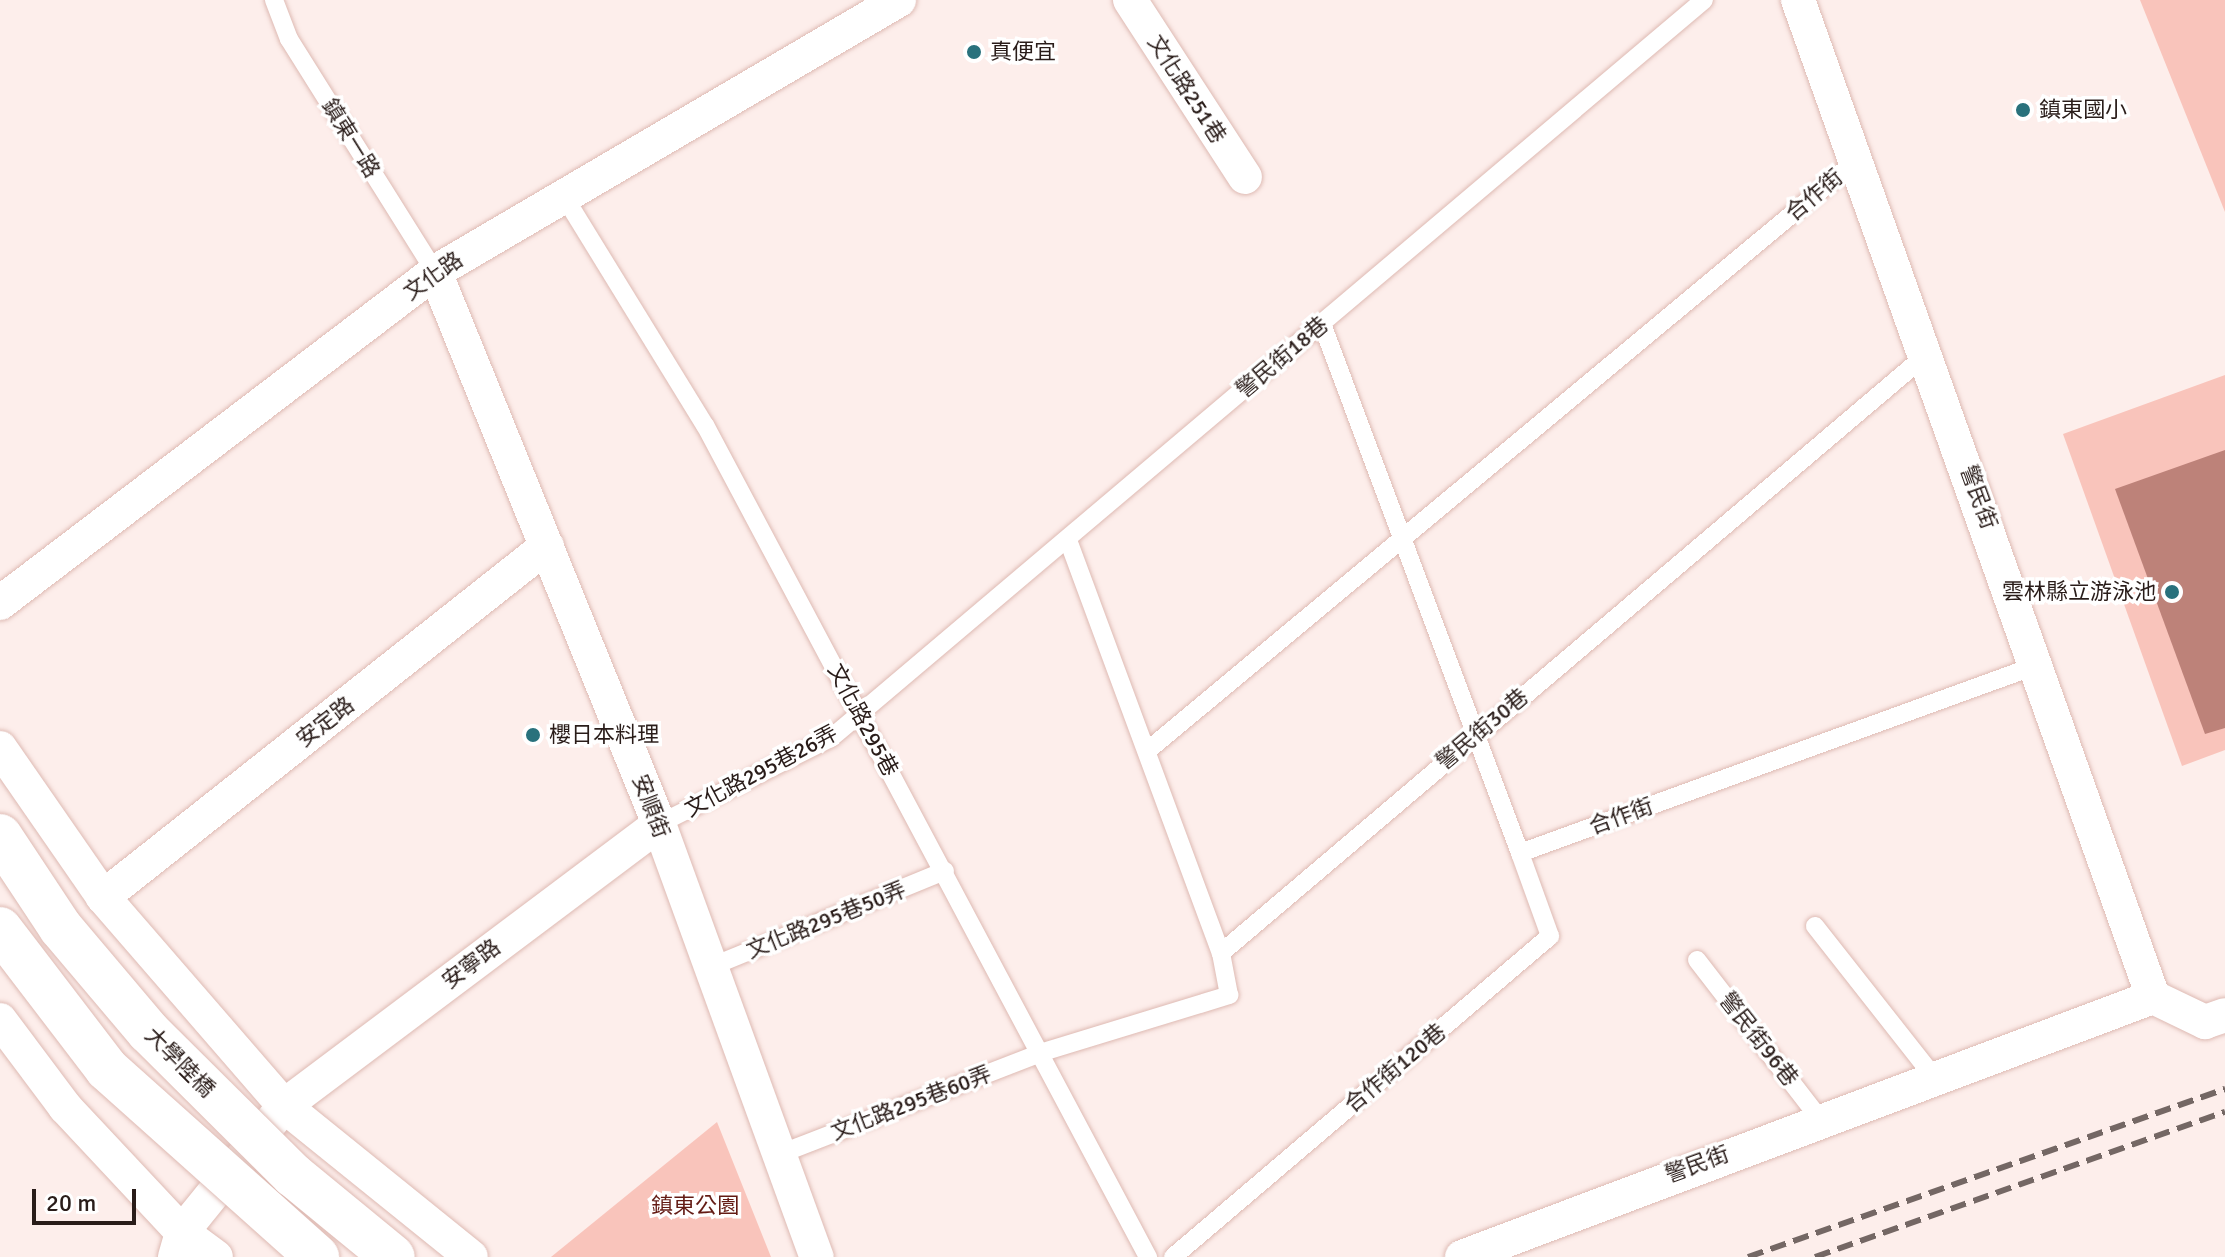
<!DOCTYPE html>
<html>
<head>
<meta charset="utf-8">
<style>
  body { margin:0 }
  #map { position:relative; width:2225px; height:1257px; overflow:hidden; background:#fdeeeb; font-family:Signika,"Noto Sans TC",sans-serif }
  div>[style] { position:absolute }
  .green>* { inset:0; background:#f9c4bb }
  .water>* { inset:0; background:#bd8279 }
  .roads { filter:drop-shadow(0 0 2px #debab3) drop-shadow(0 0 2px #debab3) }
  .lane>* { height:18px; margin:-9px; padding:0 9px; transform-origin:9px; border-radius:9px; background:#fff }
  .street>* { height:34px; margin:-17px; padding:0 17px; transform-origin:17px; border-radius:17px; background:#fff }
  .rail>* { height:6px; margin-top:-3px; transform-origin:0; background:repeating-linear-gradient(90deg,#746764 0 16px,transparent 0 24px) }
  .bridges { filter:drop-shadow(0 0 2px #debab3) drop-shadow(0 0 2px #debab3) }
  .secondary-bridge>* { height:44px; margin:-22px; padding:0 22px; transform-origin:22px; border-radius:22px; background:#fff }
  .dots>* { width:22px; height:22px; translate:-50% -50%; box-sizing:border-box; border:4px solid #fff; border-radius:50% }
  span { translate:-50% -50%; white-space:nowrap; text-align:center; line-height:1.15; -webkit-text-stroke:7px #fff; paint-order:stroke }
  .poi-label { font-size:22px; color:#291c19 }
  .left { translate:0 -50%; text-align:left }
  .right { translate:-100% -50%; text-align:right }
  .street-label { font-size:22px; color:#291c19 }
  .park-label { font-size:22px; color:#631b14 }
  .scale { position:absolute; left:32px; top:1189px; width:104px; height:36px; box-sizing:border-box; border:4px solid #291c19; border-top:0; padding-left:10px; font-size:24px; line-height:28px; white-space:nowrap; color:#291c19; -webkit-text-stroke:6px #fff; paint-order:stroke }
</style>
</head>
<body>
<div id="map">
  <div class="green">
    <i style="clip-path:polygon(2140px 0,2225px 0,2225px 212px)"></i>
    <i style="clip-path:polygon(2225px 375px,2225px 750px,2182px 766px,2063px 434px)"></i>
    <i style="clip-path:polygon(717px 1122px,771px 1257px,551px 1257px)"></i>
  </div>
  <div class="water">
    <i style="clip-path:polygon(2225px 450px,2225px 728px,2205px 734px,2115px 489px)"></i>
  </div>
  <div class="roads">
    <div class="lane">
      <i style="left:274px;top:0;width:42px;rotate:69deg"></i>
      <i style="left:289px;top:39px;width:275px;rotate:57.9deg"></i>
      <i style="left:562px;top:193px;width:273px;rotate:58.4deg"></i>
      <i style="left:705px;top:425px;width:943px;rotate:61.97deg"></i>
      <i style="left:1322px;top:324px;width:565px;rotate:69.48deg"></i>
      <i style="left:1520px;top:853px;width:553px;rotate:-19.97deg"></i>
      <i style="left:1068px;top:540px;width:440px;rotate:69.7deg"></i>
      <i style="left:1147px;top:751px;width:924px;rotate:-39.77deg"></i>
      <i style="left:659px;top:824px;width:192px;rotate:-26.6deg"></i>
      <i style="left:831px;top:738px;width:1143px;rotate:-40.21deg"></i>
      <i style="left:1815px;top:926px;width:192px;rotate:51.8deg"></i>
      <i style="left:1697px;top:960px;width:201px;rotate:52.3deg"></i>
      <i style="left:708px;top:968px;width:256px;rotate:-22.3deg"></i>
      <i style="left:780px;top:1154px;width:282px;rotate:-21.2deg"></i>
      <i style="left:1043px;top:1052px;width:195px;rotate:-17deg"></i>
      <i style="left:1229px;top:995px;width:43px;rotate:-100.8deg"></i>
      <i style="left:1221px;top:953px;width:926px;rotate:-40.31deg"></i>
      <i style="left:1173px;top:1257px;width:495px;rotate:-40.4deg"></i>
      <i style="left:1550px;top:936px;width:88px;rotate:-109.9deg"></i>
    </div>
    <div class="street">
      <i style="left:1130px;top:0;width:211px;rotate:57deg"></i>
      <i style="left:1798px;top:0;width:1058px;rotate:70.4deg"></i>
      <i style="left:435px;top:272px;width:596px;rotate:67.91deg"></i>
      <i style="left:659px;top:824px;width:461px;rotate:70deg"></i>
      <i style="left:0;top:603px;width:547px;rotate:-37.27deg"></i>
      <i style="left:435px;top:272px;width:538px;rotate:-30.38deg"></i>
      <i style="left:0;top:748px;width:181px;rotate:55.3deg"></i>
      <i style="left:103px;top:897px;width:276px;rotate:49.1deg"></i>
      <i style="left:284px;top:1106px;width:240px;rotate:38.9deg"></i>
      <i style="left:103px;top:897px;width:566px;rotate:-38.33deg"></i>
      <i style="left:0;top:1020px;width:109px;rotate:53.2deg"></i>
      <i style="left:65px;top:1107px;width:171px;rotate:46.9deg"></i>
      <i style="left:182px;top:1232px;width:42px;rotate:36.3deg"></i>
      <i style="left:175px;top:1257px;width:26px;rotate:-74deg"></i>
      <i style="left:182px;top:1232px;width:162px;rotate:-51deg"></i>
      <i style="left:284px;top:1106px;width:469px;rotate:-36.9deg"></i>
      <i style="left:1462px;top:1257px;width:738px;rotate:-20.62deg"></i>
      <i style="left:2153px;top:997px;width:58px;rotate:25.7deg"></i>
      <i style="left:2205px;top:1022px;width:21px;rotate:-19deg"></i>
    </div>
  </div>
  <div class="rail">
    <i style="left:1748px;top:1257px;width:506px;rotate:-19.4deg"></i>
    <i style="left:1815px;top:1257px;width:435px;rotate:-19.5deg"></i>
  </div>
  <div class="bridges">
    <div class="secondary-bridge">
      <i style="left:0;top:836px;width:110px;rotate:56.5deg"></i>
      <i style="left:61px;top:928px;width:136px;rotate:49.8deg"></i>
      <i style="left:149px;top:1032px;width:203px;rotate:44.8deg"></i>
      <i style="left:293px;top:1175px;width:129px;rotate:39.4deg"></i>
      <i style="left:0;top:929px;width:176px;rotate:52.6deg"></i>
      <i style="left:107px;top:1069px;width:282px;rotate:41.8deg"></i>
    </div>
  </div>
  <div class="dots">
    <i style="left:974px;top:52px;background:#29717c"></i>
    <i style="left:2023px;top:110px;background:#29717c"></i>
    <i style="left:2172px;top:592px;background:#29717c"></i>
    <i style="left:533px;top:735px;background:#29717c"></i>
  </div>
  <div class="poi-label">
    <span class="left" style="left:990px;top:52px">真便宜</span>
    <span class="left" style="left:2039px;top:110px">鎮東國小</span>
    <span class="right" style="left:2156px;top:592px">雲林縣立游泳池</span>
    <span class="left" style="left:549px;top:735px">櫻日本料理</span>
  </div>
  <div class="street-label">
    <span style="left:1187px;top:89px;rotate:57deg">文化路251巷</span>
    <span style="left:351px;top:138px;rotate:58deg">鎮東一路</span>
    <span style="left:1814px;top:195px;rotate:-40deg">合作街</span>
    <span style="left:433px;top:276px;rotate:-35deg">文化路</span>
    <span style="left:1282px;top:357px;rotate:-40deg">警民街18巷</span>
    <span style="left:1979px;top:497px;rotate:70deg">警民街</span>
    <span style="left:863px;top:720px;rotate:62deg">文化路295巷</span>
    <span style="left:325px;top:722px;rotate:-38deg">安定路</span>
    <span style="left:1482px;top:729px;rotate:-40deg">警民街30巷</span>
    <span style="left:761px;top:771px;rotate:-28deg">文化路295巷26弄</span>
    <span style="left:651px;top:806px;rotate:69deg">安順街</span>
    <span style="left:1621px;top:816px;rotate:-20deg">合作街</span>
    <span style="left:826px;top:920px;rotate:-22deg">文化路295巷50弄</span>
    <span style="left:471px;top:964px;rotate:-37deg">安寧路</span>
    <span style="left:1759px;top:1039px;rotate:52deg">警民街96巷</span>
    <span style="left:180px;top:1062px;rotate:45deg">大學陸橋</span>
    <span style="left:1395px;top:1068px;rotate:-40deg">合作街120巷</span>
    <span style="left:911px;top:1103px;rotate:-21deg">文化路295巷60弄</span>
    <span style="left:1697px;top:1164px;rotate:-20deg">警民街</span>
  </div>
  <div class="park-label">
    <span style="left:695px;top:1206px">鎮東公園</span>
  </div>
  <div class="scale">20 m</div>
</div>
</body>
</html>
